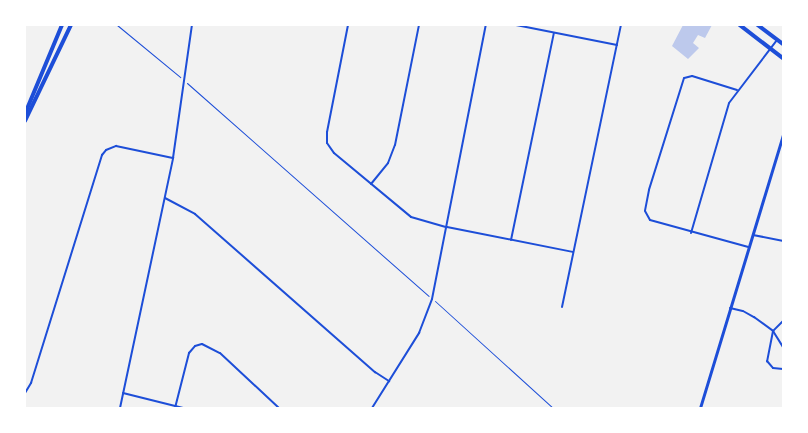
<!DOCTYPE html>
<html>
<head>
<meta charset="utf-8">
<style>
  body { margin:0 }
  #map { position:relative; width:808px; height:433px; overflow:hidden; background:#f2f2f2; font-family:"PT Sans",sans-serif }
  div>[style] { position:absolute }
  .building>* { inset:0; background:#bdc9ec }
  .path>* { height:1px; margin:-0.5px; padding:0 0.5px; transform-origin:0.5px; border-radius:0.5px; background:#1d4ed8 }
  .minor>* { height:2px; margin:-1px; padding:0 1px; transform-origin:1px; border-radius:1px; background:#1d4ed8 }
  .tertiary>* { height:2.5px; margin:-1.25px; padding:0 1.25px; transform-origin:1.25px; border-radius:1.25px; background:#1d4ed8 }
  .primary>* { height:3.5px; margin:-1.75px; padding:0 1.75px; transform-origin:1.75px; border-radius:1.75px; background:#1d4ed8 }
  .trunk>* { height:3.5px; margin:-1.75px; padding:0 1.75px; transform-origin:1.75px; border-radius:1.75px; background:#1d4ed8 }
  span { translate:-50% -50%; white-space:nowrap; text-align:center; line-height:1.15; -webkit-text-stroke:3.5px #fff; paint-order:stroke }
  .frame { position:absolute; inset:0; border:26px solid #fff; pointer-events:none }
</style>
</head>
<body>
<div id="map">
  <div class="building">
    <i style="clip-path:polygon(683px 25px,712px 25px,705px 38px,698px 35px,693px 43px,699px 48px,688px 59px,672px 46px)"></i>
  </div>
  <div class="path">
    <i style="left:117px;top:25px;width:82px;rotate:39.5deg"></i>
    <i style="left:187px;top:83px;width:322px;rotate:41.4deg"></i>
    <i style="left:435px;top:301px;width:159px;rotate:42.2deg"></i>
  </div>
  <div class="minor">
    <i style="left:348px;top:25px;width:109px;rotate:101.1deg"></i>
    <i style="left:327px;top:132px;width:11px;rotate:90deg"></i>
    <i style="left:327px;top:143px;width:12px;rotate:55deg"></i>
    <i style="left:334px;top:153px;width:100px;rotate:39.7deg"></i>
    <i style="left:411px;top:217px;width:37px;rotate:16deg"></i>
    <i style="left:447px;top:227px;width:128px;rotate:11.2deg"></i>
    <i style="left:516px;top:25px;width:103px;rotate:11.2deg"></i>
    <i style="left:737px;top:90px;width:47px;rotate:-162.7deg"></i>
    <i style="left:692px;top:76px;width:8px;rotate:166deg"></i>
    <i style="left:684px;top:78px;width:117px;rotate:107.4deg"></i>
    <i style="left:649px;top:190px;width:21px;rotate:101deg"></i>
    <i style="left:645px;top:211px;width:10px;rotate:61deg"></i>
    <i style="left:650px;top:220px;width:102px;rotate:15.4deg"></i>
    <i style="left:371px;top:184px;width:27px;rotate:-51deg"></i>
    <i style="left:388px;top:163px;width:19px;rotate:-69deg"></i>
    <i style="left:395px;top:145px;width:122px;rotate:-78.7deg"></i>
    <i style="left:165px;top:198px;width:34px;rotate:28deg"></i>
    <i style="left:195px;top:214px;width:240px;rotate:41.3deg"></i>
    <i style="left:375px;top:372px;width:17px;rotate:33deg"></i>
    <i style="left:691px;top:233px;width:135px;rotate:-73.7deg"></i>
    <i style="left:729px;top:103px;width:79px;rotate:-52.7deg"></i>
    <i style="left:753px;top:235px;width:31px;rotate:11deg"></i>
    <i style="left:511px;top:240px;width:211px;rotate:-78.3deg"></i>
    <i style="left:562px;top:307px;width:288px;rotate:-78.2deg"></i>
    <i style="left:730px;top:308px;width:13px;rotate:13deg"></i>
    <i style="left:743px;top:311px;width:13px;rotate:29deg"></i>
    <i style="left:754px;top:317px;width:24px;rotate:36deg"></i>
    <i style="left:773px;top:331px;width:19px;rotate:58deg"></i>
    <i style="left:783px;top:321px;width:14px;rotate:135deg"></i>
    <i style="left:773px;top:331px;width:31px;rotate:101deg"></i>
    <i style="left:767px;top:361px;width:9px;rotate:49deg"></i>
    <i style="left:773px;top:368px;width:10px;rotate:6deg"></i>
    <i style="left:25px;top:393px;width:12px;rotate:-59deg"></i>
    <i style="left:31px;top:383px;width:239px;rotate:-72.7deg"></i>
    <i style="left:102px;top:155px;width:6px;rotate:-51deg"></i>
    <i style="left:106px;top:150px;width:11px;rotate:-22deg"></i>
    <i style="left:116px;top:146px;width:58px;rotate:11.9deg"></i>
    <i style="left:123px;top:393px;width:62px;rotate:14deg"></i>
    <i style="left:120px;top:408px;width:256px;rotate:-78deg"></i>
    <i style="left:173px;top:158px;width:134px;rotate:-81.9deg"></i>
    <i style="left:175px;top:408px;width:57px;rotate:-75.7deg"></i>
    <i style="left:189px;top:353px;width:9px;rotate:-49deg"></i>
    <i style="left:195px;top:346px;width:7px;rotate:-16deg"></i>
    <i style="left:202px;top:344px;width:20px;rotate:27deg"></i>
    <i style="left:220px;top:353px;width:81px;rotate:43deg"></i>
    <i style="left:372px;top:408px;width:89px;rotate:-57.9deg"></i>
    <i style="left:419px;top:333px;width:36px;rotate:-69deg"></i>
    <i style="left:432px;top:299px;width:279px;rotate:-78.9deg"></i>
  </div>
  <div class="tertiary">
    <i style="left:700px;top:408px;width:285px;rotate:-73.1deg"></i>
  </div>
  <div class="primary">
    <i style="left:740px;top:25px;width:54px;rotate:37.5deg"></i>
    <i style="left:758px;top:25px;width:31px;rotate:37deg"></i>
  </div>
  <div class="trunk">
    <i style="left:25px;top:114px;width:96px;rotate:-67.4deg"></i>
    <i style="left:25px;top:121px;width:106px;rotate:-64.4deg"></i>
  </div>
  <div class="frame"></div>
</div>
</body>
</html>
